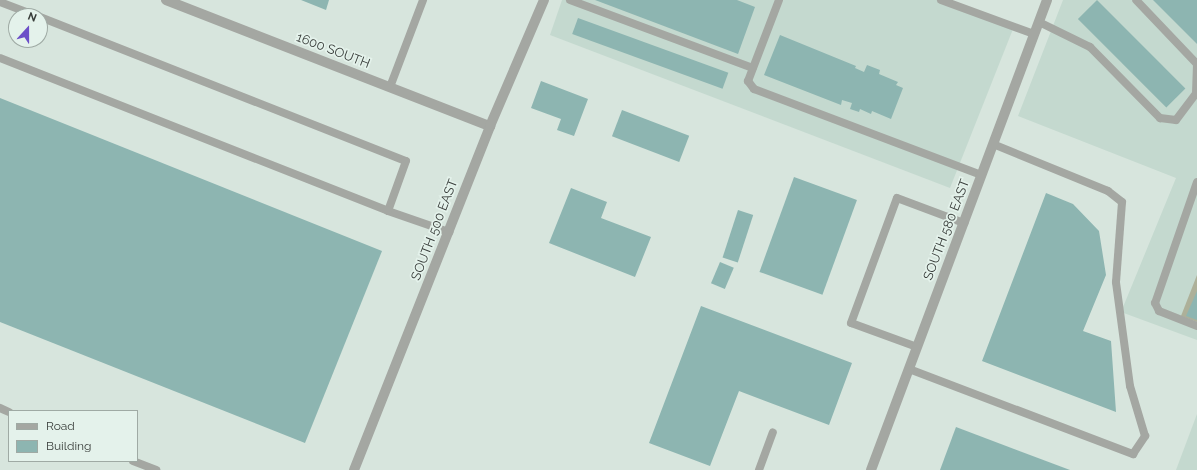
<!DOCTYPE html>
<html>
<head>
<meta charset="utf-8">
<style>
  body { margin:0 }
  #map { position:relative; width:1197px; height:470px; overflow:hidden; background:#d7e5dd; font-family:Raleway,sans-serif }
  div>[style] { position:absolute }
  .built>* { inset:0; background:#c4d9cf }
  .green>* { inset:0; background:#adb099 }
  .building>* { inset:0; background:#8db5b1; transform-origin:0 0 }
  .lane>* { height:8px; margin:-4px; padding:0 4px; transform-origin:4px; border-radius:4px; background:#a4a7a2 }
  .street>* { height:10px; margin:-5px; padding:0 5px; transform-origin:5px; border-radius:5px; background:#a4a7a2 }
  span { translate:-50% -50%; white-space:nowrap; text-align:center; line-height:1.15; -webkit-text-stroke:3.5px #e4f2eb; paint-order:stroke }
  .street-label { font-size:13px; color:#383d3a }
  .legend { position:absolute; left:8px; top:410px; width:130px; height:52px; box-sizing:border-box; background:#e4f2eb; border:1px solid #9faaa4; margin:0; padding:5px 7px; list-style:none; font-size:12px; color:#383d3a }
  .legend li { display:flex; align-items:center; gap:8px; height:20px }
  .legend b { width:20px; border:1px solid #9faaa4 }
  .north { position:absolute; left:8px; top:8px; width:40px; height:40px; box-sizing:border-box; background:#e4f2eb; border:1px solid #9faaa4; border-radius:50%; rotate:21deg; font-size:11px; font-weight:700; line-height:16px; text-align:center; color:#383d3a }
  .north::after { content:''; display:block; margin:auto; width:14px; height:18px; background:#6c4fc8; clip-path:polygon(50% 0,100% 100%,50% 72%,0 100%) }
</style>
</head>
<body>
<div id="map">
  <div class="built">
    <i style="clip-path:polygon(562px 0,942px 0,1013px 29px,950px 188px,550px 35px)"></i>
    <i style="clip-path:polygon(1063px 0,1197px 0,1197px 340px,1121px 312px,1176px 178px,1018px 116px)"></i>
    <i style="clip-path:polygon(1197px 414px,1197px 470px,1176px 470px)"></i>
  </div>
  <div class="green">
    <i style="clip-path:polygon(1197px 275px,1197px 322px,1181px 316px)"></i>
  </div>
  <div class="building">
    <i style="clip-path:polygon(301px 0,329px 0,326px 10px)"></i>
    <i style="clip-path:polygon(595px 0,737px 0,755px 7px,738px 54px)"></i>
    <i style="left:1097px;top:0;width:125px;height:27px;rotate:45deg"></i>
    <i style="clip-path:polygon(1153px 0,1197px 0,1197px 44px)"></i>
    <i style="left:578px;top:18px;width:160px;height:17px;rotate:20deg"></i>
    <i style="clip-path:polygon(780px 35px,856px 66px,855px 68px,864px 72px,867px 65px,880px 70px,879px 74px,898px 82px,896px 85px,903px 88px,891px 119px,872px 111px,871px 114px,860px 109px,859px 112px,850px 109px,852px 103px,842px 100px,841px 105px,764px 75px)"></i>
    <i style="clip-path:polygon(541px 81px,588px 99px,574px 136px,557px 130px,561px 119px,531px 108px)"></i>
    <i style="clip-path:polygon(0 98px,382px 251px,305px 443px,0 322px)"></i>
    <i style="left:622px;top:110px;width:72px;height:28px;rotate:21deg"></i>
    <i style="left:794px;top:177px;width:67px;height:101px;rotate:20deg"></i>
    <i style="clip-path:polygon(571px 188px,607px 202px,601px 218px,651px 237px,635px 277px,549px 243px)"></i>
    <i style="clip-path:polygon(1046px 193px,1073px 204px,1099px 231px,1106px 275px,1083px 331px,1111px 341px,1116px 412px,982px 361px)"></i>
    <i style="left:738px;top:210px;width:16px;height:50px;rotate:18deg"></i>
    <i style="left:720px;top:262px;width:15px;height:23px;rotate:23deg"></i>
    <i style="clip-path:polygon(1197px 291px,1197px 320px,1186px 316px)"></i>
    <i style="clip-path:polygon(701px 306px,852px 363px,829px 425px,739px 391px,710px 466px,649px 443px)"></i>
    <i style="clip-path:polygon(956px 427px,1070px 470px,940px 470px)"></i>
  </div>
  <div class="lane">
    <i style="left:570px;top:0;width:195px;rotate:20.4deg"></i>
    <i style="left:779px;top:0;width:87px;rotate:110.9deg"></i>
    <i style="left:748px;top:81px;width:10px;rotate:53deg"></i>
    <i style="left:754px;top:89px;width:243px;rotate:20.7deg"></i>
    <i style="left:941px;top:0;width:99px;rotate:20.1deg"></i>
    <i style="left:0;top:2px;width:40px;rotate:21deg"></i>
    <i style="left:40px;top:17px;width:393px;rotate:21.5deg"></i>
    <i style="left:406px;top:161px;width:53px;rotate:109.8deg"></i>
    <i style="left:388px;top:211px;width:65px;rotate:19deg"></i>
    <i style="left:1039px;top:22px;width:57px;rotate:26.1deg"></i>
    <i style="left:1090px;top:47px;width:100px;rotate:45.4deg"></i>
    <i style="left:1160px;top:118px;width:16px;rotate:7deg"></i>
    <i style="left:1176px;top:120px;width:34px;rotate:-53deg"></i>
    <i style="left:1196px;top:93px;width:29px;rotate:-88deg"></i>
    <i style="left:1197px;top:64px;width:88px;rotate:-133.6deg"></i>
    <i style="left:0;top:58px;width:417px;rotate:21.5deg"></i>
    <i style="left:390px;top:87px;width:93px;rotate:-69.2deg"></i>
    <i style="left:1197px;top:182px;width:128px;rotate:109.1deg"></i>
    <i style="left:1155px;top:303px;width:9px;rotate:63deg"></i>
    <i style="left:1159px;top:311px;width:41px;rotate:21.5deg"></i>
    <i style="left:917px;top:347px;width:70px;rotate:-160deg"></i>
    <i style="left:851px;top:323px;width:133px;rotate:-69.8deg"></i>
    <i style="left:897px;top:198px;width:72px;rotate:20.5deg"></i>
    <i style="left:909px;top:369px;width:240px;rotate:20.8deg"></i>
    <i style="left:1133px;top:454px;width:22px;rotate:-56deg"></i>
    <i style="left:1145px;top:436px;width:52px;rotate:-106.7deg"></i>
    <i style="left:1130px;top:386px;width:105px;rotate:-97.7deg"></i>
    <i style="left:1116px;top:282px;width:80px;rotate:-85.7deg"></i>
    <i style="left:1122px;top:202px;width:18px;rotate:-142deg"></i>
    <i style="left:1108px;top:191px;width:124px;rotate:-157.8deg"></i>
    <i style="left:0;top:408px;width:10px;rotate:24deg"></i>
    <i style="left:133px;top:461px;width:25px;rotate:21deg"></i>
    <i style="left:759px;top:470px;width:40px;rotate:-69.8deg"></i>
  </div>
  <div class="street">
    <i style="left:166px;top:0;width:348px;rotate:21.3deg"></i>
    <i style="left:354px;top:470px;width:370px;rotate:-68.4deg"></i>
    <i style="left:490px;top:126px;width:137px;rotate:-66.8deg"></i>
    <i style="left:871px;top:470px;width:502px;rotate:-69.47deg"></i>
  </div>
  <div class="street-label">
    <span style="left:333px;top:51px;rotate:21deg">1600 SOUTH</span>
    <span style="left:435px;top:230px;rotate:-69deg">SOUTH 500 EAST</span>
    <span style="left:947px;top:230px;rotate:-69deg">SOUTH 580 EAST</span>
  </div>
  <ul class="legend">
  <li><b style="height:5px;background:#a4a7a2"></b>Road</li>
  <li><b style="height:11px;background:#8db5b1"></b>Building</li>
  </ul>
  <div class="north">N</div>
</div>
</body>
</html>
